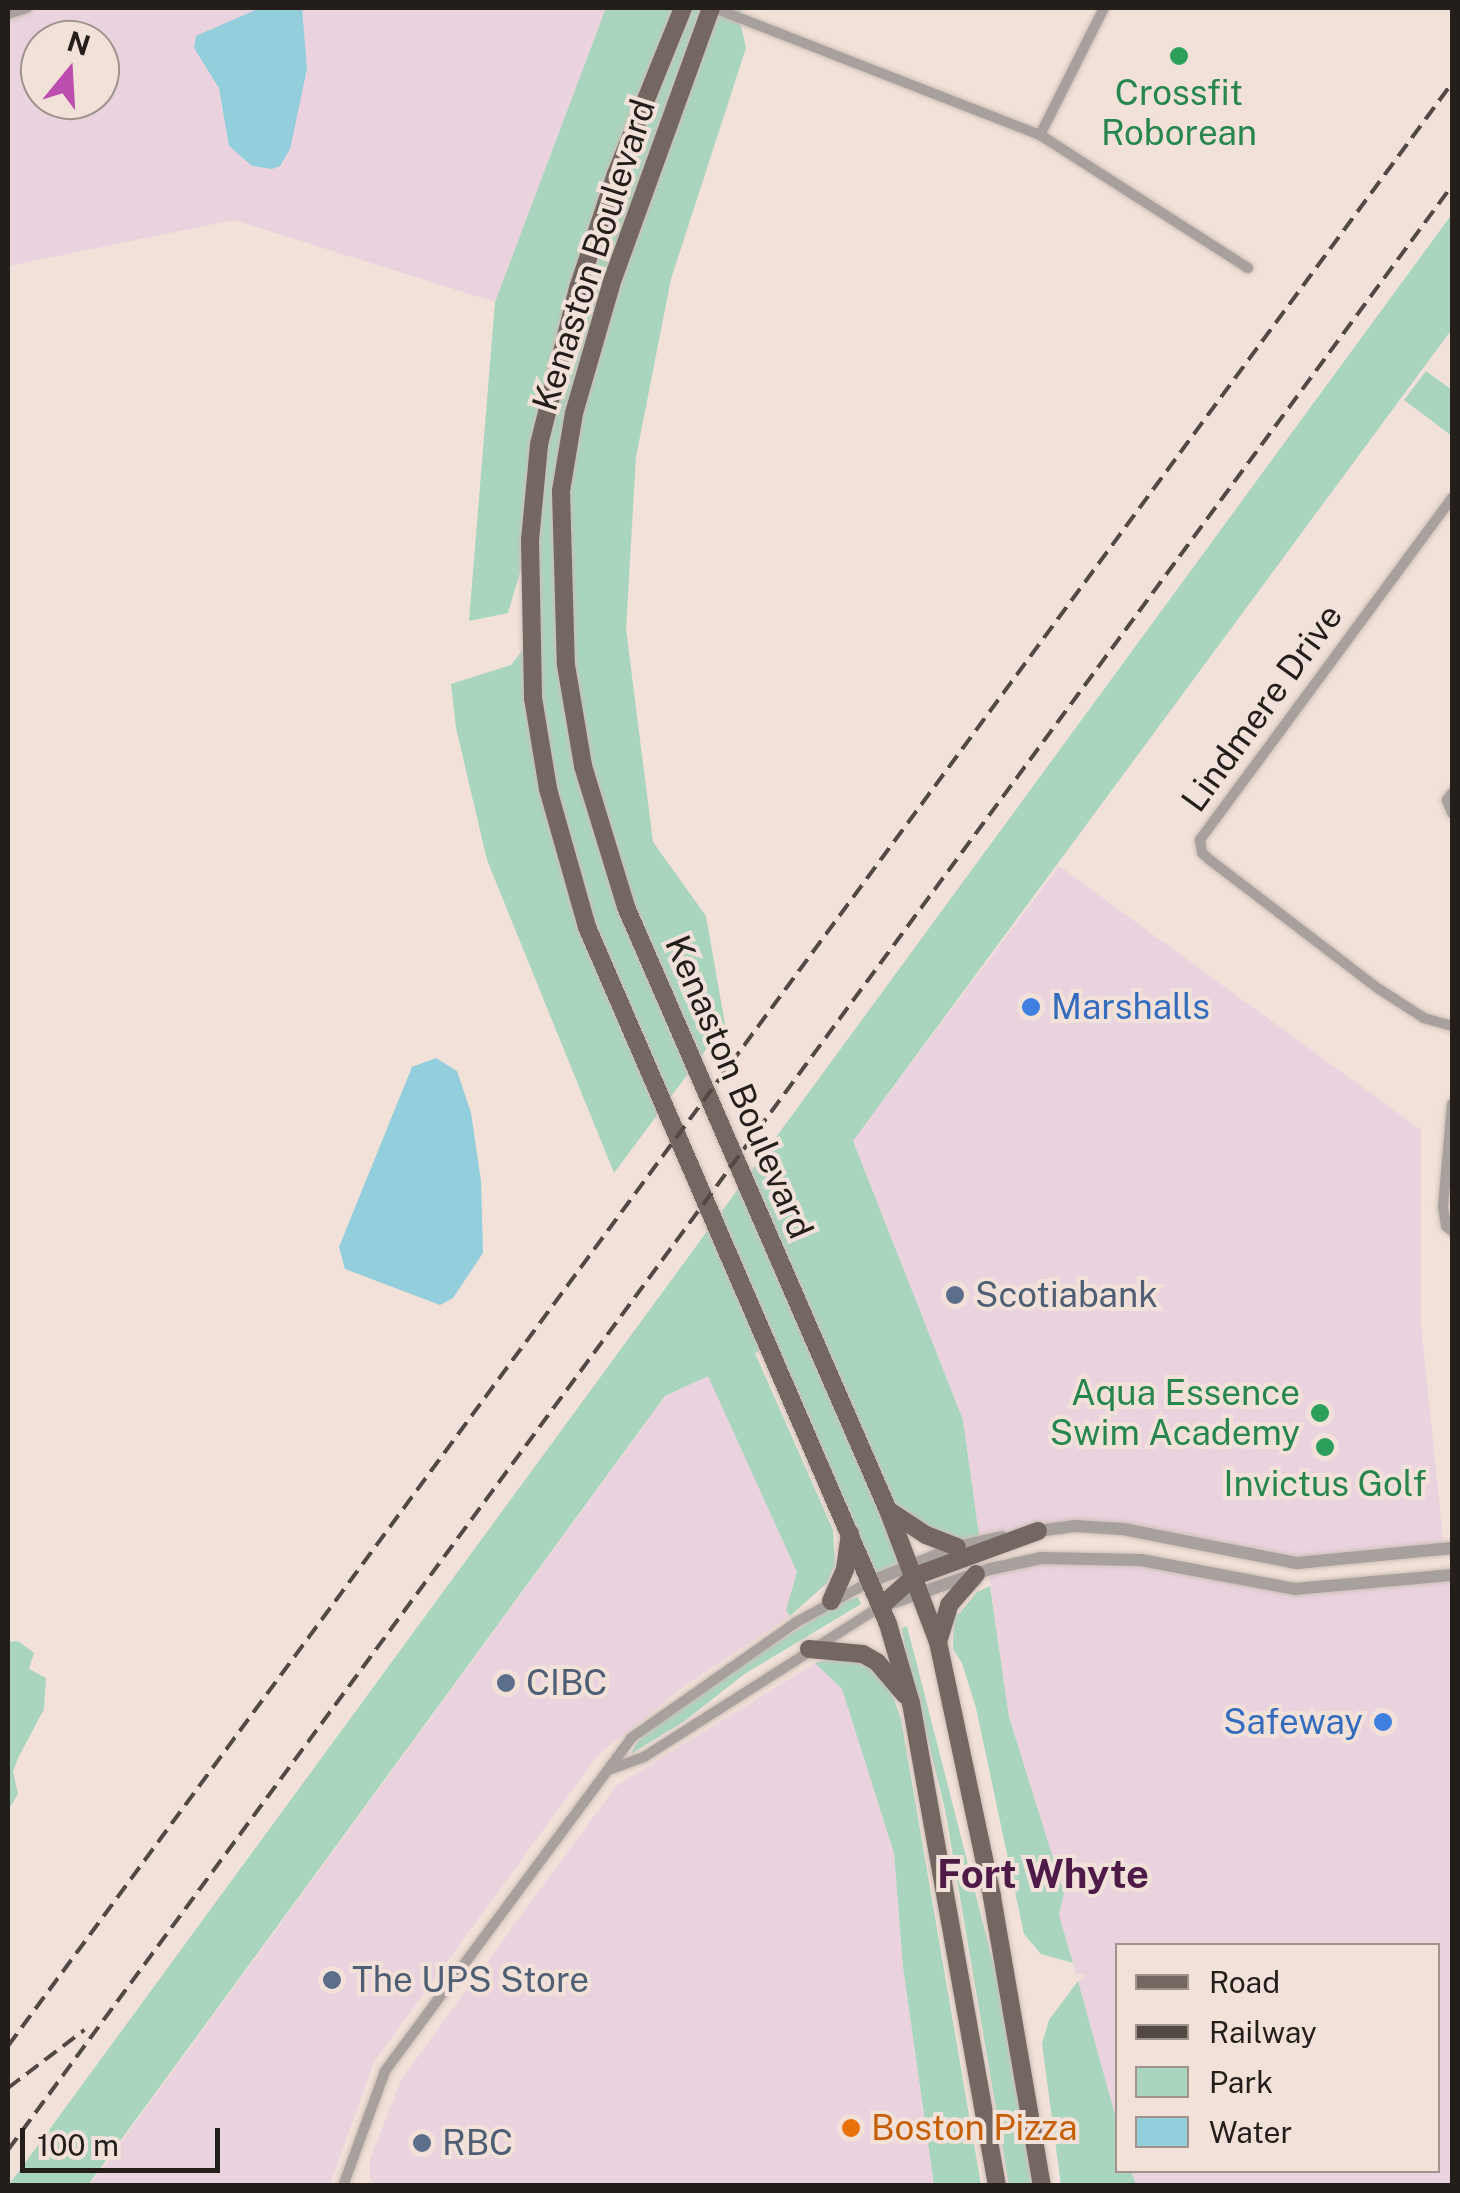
<!DOCTYPE html>
<html>
<head>
<meta charset="utf-8">
<style>
  body { margin:0 }
  #map { position:relative; width:1460px; height:2193px; overflow:hidden; background:#f1e1d8; font-family:"Public Sans",sans-serif }
  div>[style] { position:absolute }
  .commercial>* { inset:0; background:#ead3df }
  .green>* { inset:0; background:#a9d5be }
  .water>* { inset:0; background:#92cedb }
  .roads { filter:drop-shadow(0 0 2px #ccbeb6) drop-shadow(0 0 2px #ccbeb6) }
  .minor>* { height:10px; margin:-5px; padding:0 5px; transform-origin:5px; border-radius:5px; background:#a7a09d }
  .tertiary>* { height:12px; margin:-6px; padding:0 6px; transform-origin:6px; border-radius:6px; background:#a7a09d }
  .primary>* { height:18px; margin:-9px; padding:0 9px; transform-origin:9px; border-radius:9px; background:#746762 }
  .rail>* { height:4px; margin-top:-2px; transform-origin:0; background:repeating-linear-gradient(90deg,#524945 0 15px,transparent 0 23px) }
  .dots>* { width:28px; height:28px; translate:-50% -50%; box-sizing:border-box; border:5px solid #f1e1d8; border-radius:50% }
  span { translate:-50% -50%; white-space:nowrap; text-align:center; line-height:1.15; -webkit-text-stroke:8px #f1e1d8; paint-order:stroke }
  .leisure-label { font-size:35px; color:#27864d }
  .right { translate:-100% -50%; text-align:right }
  .street-label { font-size:35px; color:#241e1b }
  .shop-label { font-size:35px; color:#366cbe }
  .left { translate:0 -50%; text-align:left }
  .service-label { font-size:35px; color:#4e5e75 }
  .food-label { font-size:35px; color:#c56008 }
  .quarter-label { font-size:40px; color:#4e1a48; font-weight:700 }
  .frame { position:absolute; inset:0; border:10px solid #241e1b; pointer-events:none }
  .legend { position:absolute; left:1115px; top:1943px; width:325px; height:230px; box-sizing:border-box; background:#f1e1d8; border:2px solid #9f938c; margin:0; padding:12px 18px; list-style:none; font-size:30px; color:#241e1b }
  .legend li { display:flex; align-items:center; gap:20px; height:50px }
  .legend b { width:50px; border:2px solid #9f938c }
  .north { position:absolute; left:20px; top:20px; width:100px; height:100px; box-sizing:border-box; background:#f1e1d8; border:2px solid #9f938c; border-radius:50%; rotate:18deg; font-size:28px; font-weight:700; line-height:40px; text-align:center; color:#241e1b }
  .north::after { content:''; display:block; margin:auto; width:35px; height:45px; background:#bb4eae; clip-path:polygon(50% 0,100% 100%,50% 72%,0 100%) }
  .scale { position:absolute; left:20px; top:2128px; width:200px; height:45px; box-sizing:border-box; border:5px solid #241e1b; border-top:0; padding-left:12px; font-size:30px; line-height:35px; white-space:nowrap; color:#241e1b; -webkit-text-stroke:8px #f1e1d8; paint-order:stroke }
</style>
</head>
<body>
<div id="map">
  <div class="commercial">
    <i style="clip-path:polygon(evenodd,8px 8px,606px 8px,495px 302px,234px 220px,8px 266px,8px 8px,40px 40px,100px 40px,100px 100px,40px 100px,40px 40px)"></i>
    <i style="clip-path:polygon(1059px 866px,1421px 1130px,1421px 1324px,1444px 1549px,1297px 1563px,1074px 1526px,980px 1542px,963px 1420px,853px 1141px)"></i>
    <i style="clip-path:polygon(708px 1375px,797px 1572px,786px 1610px,790px 1616px,687px 1684px,598px 1755px,374px 2062px,330px 2185px,89px 2186px,665px 1397px)"></i>
    <i style="clip-path:polygon(1091px 1556px,1294px 1589px,1452px 1575px,1452px 2185px,1136px 2185px,1131px 2171px,1438px 2170px,1438px 1946px,1118px 1946px,1117px 2122px,1078px 1981px,1086px 1975px,1076px 1974px,1059px 1915px,1064px 1893px,1009px 1717px,990px 1582px,990px 1569px)"></i>
    <i style="clip-path:polygon(815px 1663px,842px 1689px,894px 1853px,903px 1967px,934px 2185px,375px 2186px,370px 2178px,370px 2159px,402px 2078px,616px 1786px)"></i>
  </div>
  <div class="green">
    <i style="clip-path:polygon(606px 8px,743px 8px,739px 17px,746px 48px,671px 279px,636px 457px,626px 629px,653px 842px,706px 916px,725px 1024px,614px 1173px,487px 860px,456px 728px,451px 684px,511px 665px,530px 641px,528px 545px,508px 613px,469px 621px,495px 302px)"></i>
    <i style="clip-path:polygon(1452px 214px,1452px 329px,853px 1141px,963px 1420px,980px 1542px,957px 1547px,889px 1511px,910px 1565px,872px 1581px,767px 1347px,755px 1353px,833px 1530px,835px 1565px,827px 1583px,790px 1616px,786px 1610px,797px 1572px,708px 1376px,665px 1396px,88px 2185px,8px 2186px)"></i>
    <i style="clip-path:polygon(1426px 371px,1452px 390px,1452px 436px,1404px 400px)"></i>
    <i style="clip-path:polygon(990px 1586px,1009px 1717px,1064px 1893px,1059px 1915px,1073px 1963px,1041px 1954px,1024px 1934px,976px 1708px,962px 1663px,953px 1649px,954px 1612px,959px 1614px,977px 1592px)"></i>
    <i style="clip-path:polygon(858px 1597px,861px 1604px,743px 1675px,686px 1720px,631px 1754px,637px 1742px,678px 1707px,835px 1605px)"></i>
    <i style="clip-path:polygon(907px 1626px,995px 1970px,1032px 2185px,1009px 2185px,945px 1809px,905px 1648px,902px 1628px)"></i>
    <i style="clip-path:polygon(18px 1641px,34px 1653px,29px 1669px,46px 1678px,44px 1709px,18px 1758px,13px 1772px,18px 1794px,8px 1810px,8px 1642px)"></i>
    <i style="clip-path:polygon(838px 1657px,864px 1659px,891px 1691px,901px 1719px,981px 2185px,934px 2185px,903px 1967px,894px 1853px,842px 1689px,815px 1663px)"></i>
    <i style="clip-path:polygon(1078px 1981px,1117px 2122px,1118px 2170px,1131px 2171px,1136px 2185px,1061px 2185px,1042px 2044px,1049px 2020px)"></i>
  </div>
  <div class="water">
    <i style="clip-path:polygon(260px 8px,302px 8px,307px 69px,290px 149px,280px 166px,272px 169px,252px 166px,229px 146px,219px 88px,194px 48px,196px 36px)"></i>
    <i style="clip-path:polygon(436px 1058px,457px 1071px,471px 1113px,481px 1181px,483px 1253px,453px 1298px,440px 1305px,345px 1269px,339px 1247px,412px 1067px)"></i>
  </div>
  <div class="roads">
    <div class="minor">
      <i style="left:714px;top:8px;width:350px;rotate:21.3deg"></i>
      <i style="left:1040px;top:135px;width:247px;rotate:32.6deg"></i>
      <i style="left:8px;top:14px;width:20px;rotate:-18deg"></i>
      <i style="left:1040px;top:135px;width:142px;rotate:-63.3deg"></i>
      <i style="left:1452px;top:498px;width:425px;rotate:126.4deg"></i>
      <i style="left:1200px;top:840px;width:13px;rotate:81deg"></i>
      <i style="left:1202px;top:853px;width:11px;rotate:41deg"></i>
      <i style="left:1210px;top:860px;width:213px;rotate:37.4deg"></i>
      <i style="left:1379px;top:989px;width:54px;rotate:32.8deg"></i>
      <i style="left:1424px;top:1018px;width:29px;rotate:16deg"></i>
      <i style="left:1452px;top:793px;width:9px;rotate:126deg"></i>
      <i style="left:1447px;top:800px;width:14px;rotate:69deg"></i>
      <i style="left:1452px;top:1104px;width:103px;rotate:95deg"></i>
      <i style="left:1443px;top:1207px;width:19px;rotate:81deg"></i>
      <i style="left:1446px;top:1226px;width:8px;rotate:40deg"></i>
      <i style="left:611px;top:1769px;width:35px;rotate:-20deg"></i>
      <i style="left:644px;top:1757px;width:281px;rotate:-32.5deg"></i>
      <i style="left:343px;top:2186px;width:122px;rotate:-69.9deg"></i>
      <i style="left:385px;top:2071px;width:414px;rotate:-53.5deg"></i>
      <i style="left:631px;top:1738px;width:200px;rotate:-35deg"></i>
      <i style="left:795px;top:1623px;width:87px;rotate:-28.9deg"></i>
    </div>
    <div class="tertiary">
      <i style="left:1031px;top:1532px;width:43px;rotate:-7.9deg"></i>
      <i style="left:1074px;top:1526px;width:49px;rotate:3.5deg"></i>
      <i style="left:1123px;top:1529px;width:177px;rotate:11.1deg"></i>
      <i style="left:1297px;top:1563px;width:156px;rotate:-5.5deg"></i>
      <i style="left:872px;top:1581px;width:92px;rotate:-21.8deg"></i>
      <i style="left:957px;top:1547px;width:46px;rotate:-12.5deg"></i>
      <i style="left:891px;top:1603px;width:105px;rotate:-19deg"></i>
      <i style="left:990px;top:1569px;width:52px;rotate:-12.2deg"></i>
      <i style="left:1041px;top:1558px;width:100px;rotate:1.1deg"></i>
      <i style="left:1141px;top:1560px;width:156px;rotate:10.7deg"></i>
      <i style="left:1294px;top:1589px;width:159px;rotate:-5.1deg"></i>
    </div>
    <div class="primary">
      <i style="left:683px;top:8px;width:179px;rotate:112deg"></i>
      <i style="left:616px;top:174px;width:120px;rotate:108.4deg"></i>
      <i style="left:578px;top:288px;width:162px;rotate:104deg"></i>
      <i style="left:539px;top:445px;width:95px;rotate:95.4deg"></i>
      <i style="left:530px;top:540px;width:158px;rotate:88.9deg"></i>
      <i style="left:533px;top:698px;width:92px;rotate:80.6deg"></i>
      <i style="left:548px;top:789px;width:143px;rotate:74.2deg"></i>
      <i style="left:587px;top:927px;width:759px;rotate:66.64deg"></i>
      <i style="left:888px;top:1624px;width:82px;rotate:73.8deg"></i>
      <i style="left:911px;top:1703px;width:491px;rotate:79.9deg"></i>
      <i style="left:711px;top:8px;width:294px;rotate:109.9deg"></i>
      <i style="left:611px;top:285px;width:133px;rotate:106.1deg"></i>
      <i style="left:574px;top:413px;width:79px;rotate:99.5deg"></i>
      <i style="left:561px;top:491px;width:174px;rotate:88.4deg"></i>
      <i style="left:566px;top:665px;width:102px;rotate:80.4deg"></i>
      <i style="left:583px;top:766px;width:147px;rotate:73deg"></i>
      <i style="left:626px;top:907px;width:657px;rotate:66.52deg"></i>
      <i style="left:888px;top:1510px;width:141px;rotate:69.3deg"></i>
      <i style="left:938px;top:1642px;width:261px;rotate:78deg"></i>
      <i style="left:992px;top:1897px;width:293px;rotate:80.2deg"></i>
      <i style="left:888px;top:1510px;width:45px;rotate:33.3deg"></i>
      <i style="left:926px;top:1535px;width:33px;rotate:21deg"></i>
      <i style="left:831px;top:1601px;width:35px;rotate:-66deg"></i>
      <i style="left:845px;top:1569px;width:36px;rotate:-82deg"></i>
      <i style="left:881px;top:1606px;width:45px;rotate:-41.4deg"></i>
      <i style="left:915px;top:1576px;width:131px;rotate:-20.1deg"></i>
      <i style="left:938px;top:1642px;width:39px;rotate:-73deg"></i>
      <i style="left:949px;top:1605px;width:41px;rotate:-48.9deg"></i>
      <i style="left:809px;top:1649px;width:54px;rotate:5.3deg"></i>
      <i style="left:863px;top:1654px;width:16px;rotate:30deg"></i>
      <i style="left:877px;top:1662px;width:43px;rotate:49.7deg"></i>
    </div>
  </div>
  <div class="rail">
    <i style="left:8px;top:2046px;width:2437px;rotate:-53.66deg"></i>
    <i style="left:8px;top:2088px;width:96px;rotate:-37.3deg"></i>
    <i style="left:8px;top:2150px;width:2438px;rotate:-53.68deg"></i>
  </div>
  <div class="dots">
    <i style="left:1179px;top:56px;background:#2e9e5b"></i>
    <i style="left:1031px;top:1007px;background:#3f7fe0"></i>
    <i style="left:955px;top:1295px;background:#5c6f8a"></i>
    <i style="left:1320px;top:1413px;background:#2e9e5b"></i>
    <i style="left:1325px;top:1447px;background:#2e9e5b"></i>
    <i style="left:506px;top:1683px;background:#5c6f8a"></i>
    <i style="left:1383px;top:1722px;background:#3f7fe0"></i>
    <i style="left:332px;top:1980px;background:#5c6f8a"></i>
    <i style="left:851px;top:2128px;background:#e8710a"></i>
    <i style="left:422px;top:2143px;background:#5c6f8a"></i>
  </div>
  <div class="leisure-label">
    <span style="left:1179px;top:113px">Crossfit<br>Roborean</span>
    <span class="right" style="left:1300px;top:1413px">Aqua Essence<br>Swim Academy</span>
    <span style="left:1325px;top:1484px">Invictus Golf</span>
  </div>
  <div class="street-label">
    <span style="left:594px;top:255px;rotate:-72deg">Kenaston Boulevard</span>
    <span style="left:1262px;top:708px;rotate:-54deg">Lindmere Drive</span>
    <span style="left:739px;top:1087px;rotate:67deg">Kenaston Boulevard</span>
  </div>
  <div class="shop-label">
    <span class="left" style="left:1051px;top:1007px">Marshalls</span>
    <span class="right" style="left:1363px;top:1722px">Safeway</span>
  </div>
  <div class="service-label">
    <span class="left" style="left:975px;top:1295px">Scotiabank</span>
    <span class="left" style="left:526px;top:1683px">CIBC</span>
    <span class="left" style="left:352px;top:1980px">The UPS Store</span>
    <span class="left" style="left:442px;top:2143px">RBC</span>
  </div>
  <div class="food-label">
    <span class="left" style="left:871px;top:2128px">Boston Pizza</span>
  </div>
  <div class="quarter-label">
    <span style="left:1043px;top:1874px">Fort Whyte</span>
  </div>
  <div class="frame"></div>
  <ul class="legend">
  <li><b style="height:12px;background:#746762"></b>Road</li>
  <li><b style="height:12px;background:#524945"></b>Railway</li>
  <li><b style="height:28px;background:#a9d5be"></b>Park</li>
  <li><b style="height:28px;background:#92cedb"></b>Water</li>
  </ul>
  <div class="north">N</div>
  <div class="scale">100 m</div>
</div>
</body>
</html>
